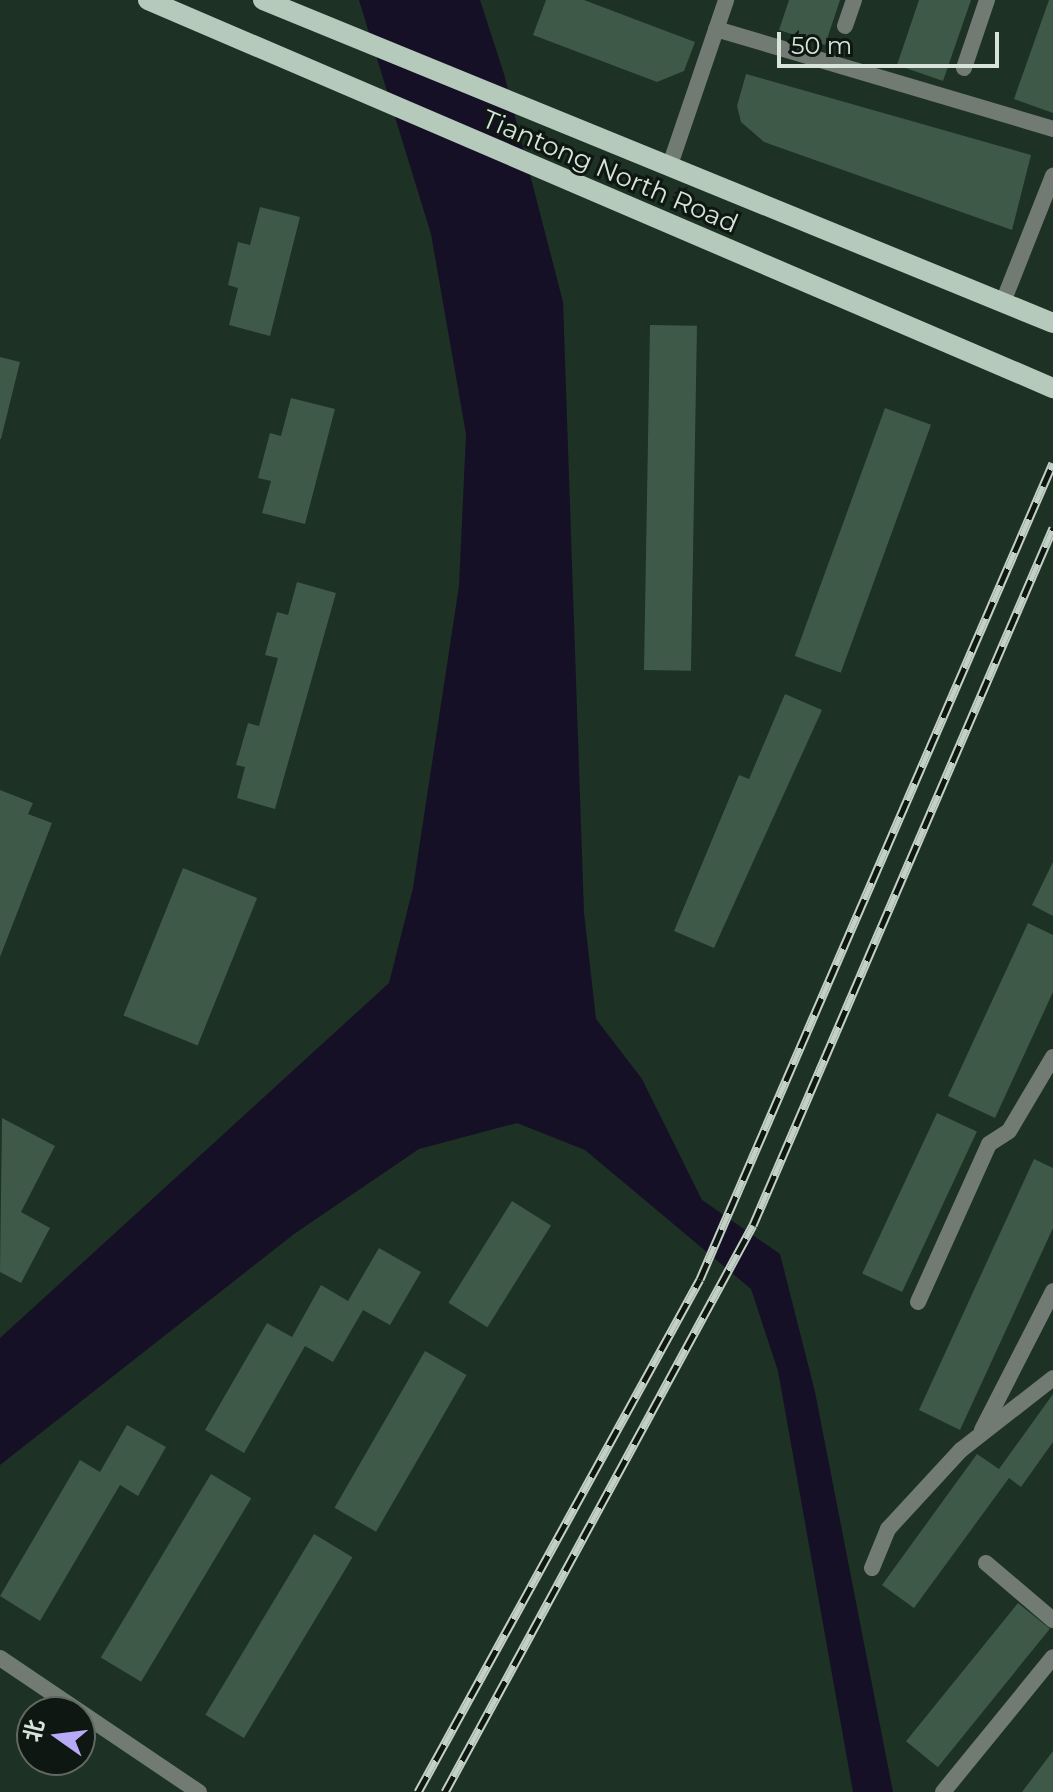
<!DOCTYPE html>
<html>
<head>
<meta charset="utf-8">
<style>
  body { margin:0 }
  #map { position:relative; width:1053px; height:1792px; overflow:hidden; background:#1d3124; font-family:Montserrat,"Noto Sans SC",sans-serif }
  div>[style] { position:absolute }
  .water>* { inset:0; background:#151026 }
  .building>* { inset:0; background:#3e5947; transform-origin:0 0 }
  .service>* { height:16px; margin:-8px; padding:0 8px; transform-origin:8px; border-radius:8px; background:#717b73 }
  .tertiary>* { height:16px; margin:-8px; padding:0 8px; transform-origin:8px; border-radius:8px; background:#717b73 }
  .primary>* { height:20px; margin:-10px; padding:0 10px; transform-origin:10px; border-radius:10px; background:#b5cabb }
  .rail>* { height:9px; margin-top:-4.5px; transform-origin:0; background:repeating-linear-gradient(90deg,#0e1711 0 18px,#c3d0c6 0 36px); box-sizing:border-box; border-block:2px solid #c3d0c6 }
  span { translate:-50% -50%; white-space:nowrap; text-align:center; line-height:1.15; -webkit-text-stroke:6px #0e1711; paint-order:stroke }
  .street-label { font-size:26px; color:#d8e4db }
  .north { position:absolute; left:16px; top:1696px; width:80px; height:80px; box-sizing:border-box; background:#0e1711; border:2px solid #5f6962; border-radius:50%; rotate:284deg; font-size:22px; font-weight:700; line-height:32px; text-align:center; color:#d8e4db }
  .north::after { content:''; display:block; margin:auto; width:28px; height:36px; background:#b9aaf7; clip-path:polygon(50% 0,100% 100%,50% 72%,0 100%) }
  .scale { position:absolute; left:777px; top:32px; width:222px; height:36px; box-sizing:border-box; border:4px solid #d8e4db; border-top:0; padding-left:10px; font-size:24px; line-height:28px; white-space:nowrap; color:#d8e4db; -webkit-text-stroke:6px #0e1711; paint-order:stroke }
</style>
</head>
<body>
<div id="map">
  <div class="water">
    <i style="clip-path:polygon(359px 0,480px 0,504px 74px,563px 302px,584px 913px,596px 1019px,642px 1079px,702px 1200px,780px 1254px,815px 1392px,893px 1792px,853px 1792px,778px 1371px,751px 1289px,585px 1150px,517px 1123px,419px 1149px,294px 1234px,0 1465px,0 1338px,389px 983px,413px 888px,459px 586px,466px 434px,431px 234px)"></i>
  </div>
  <div class="building">
    <i style="clip-path:polygon(546px 0,584px 0,695px 42px,684px 71px,657px 82px,533px 35px)"></i>
    <i style="clip-path:polygon(789px 0,840px 0,825px 45px,779px 30px)"></i>
    <i style="clip-path:polygon(919px 0,971px 0,943px 81px,897px 65px)"></i>
    <i style="clip-path:polygon(1049px 0,1053px 0,1053px 113px,1014px 99px)"></i>
    <i style="clip-path:polygon(746px 74px,1031px 155px,1012px 230px,764px 142px,741px 122px,737px 106px)"></i>
    <i style="clip-path:polygon(260px 207px,300px 217px,270px 336px,229px 325px,238px 288px,228px 285px,238px 242px,250px 245px)"></i>
    <i style="left:650px;top:325px;width:47px;height:345px;rotate:1deg"></i>
    <i style="clip-path:polygon(0 357px,20px 362px,1px 439px,0 439px)"></i>
    <i style="clip-path:polygon(291px 398px,335px 409px,305px 524px,262px 513px,271px 481px,258px 478px,270px 433px,281px 436px)"></i>
    <i style="left:885px;top:408px;width:49px;height:264px;rotate:20deg"></i>
    <i style="clip-path:polygon(297px 582px,336px 593px,275px 809px,237px 798px,245px 767px,236px 765px,248px 723px,259px 726px,278px 658px,265px 655px,277px 612px,288px 615px)"></i>
    <i style="clip-path:polygon(785px 694px,822px 710px,714px 948px,674px 931px,739px 775px,749px 779px)"></i>
    <i style="clip-path:polygon(0 790px,33px 803px,28px 814px,52px 823px,0 957px)"></i>
    <i style="clip-path:polygon(1053px 862px,1053px 916px,1032px 905px)"></i>
    <i style="left:183px;top:868px;width:80px;height:159px;rotate:22deg"></i>
    <i style="clip-path:polygon(1028px 923px,1053px 935px,1053px 992px,995px 1118px,948px 1096px)"></i>
    <i style="left:937px;top:1113px;width:44px;height:177px;rotate:25deg"></i>
    <i style="clip-path:polygon(2px 1118px,55px 1146px,21px 1212px,50px 1228px,21px 1283px,0 1272px)"></i>
    <i style="clip-path:polygon(1034px 1159px,1053px 1168px,1053px 1228px,960px 1430px,919px 1410px)"></i>
    <i style="left:512px;top:1201px;width:46px;height:120px;rotate:32deg"></i>
    <i style="clip-path:polygon(379px 1248px,421px 1272px,390px 1325px,363px 1310px,333px 1362px,305px 1346px,244px 1453px,205px 1430px,267px 1323px,292px 1337px,321px 1285px,348px 1301px)"></i>
    <i style="left:425px;top:1351px;width:48px;height:181px;rotate:30deg"></i>
    <i style="clip-path:polygon(1053px 1394px,1053px 1442px,1021px 1487px,1009px 1478px,914px 1608px,882px 1585px,977px 1454px,999px 1469px)"></i>
    <i style="clip-path:polygon(127px 1425px,166px 1447px,138px 1496px,120px 1485px,40px 1621px,0 1596px,80px 1460px,100px 1472px)"></i>
    <i style="left:211px;top:1474px;width:47px;height:214px;rotate:31deg"></i>
    <i style="left:314px;top:1534px;width:45px;height:211px;rotate:31deg"></i>
    <i style="left:1018px;top:1603px;width:41px;height:178px;rotate:39deg"></i>
    <i style="clip-path:polygon(1053px 1751px,1053px 1792px,1022px 1792px)"></i>
  </div>
  <div class="service">
    <i style="left:845px;top:26px;width:28px;rotate:-71deg"></i>
    <i style="left:716px;top:29px;width:352px;rotate:16.5deg"></i>
    <i style="left:964px;top:68px;width:72px;rotate:-71.3deg"></i>
    <i style="left:671px;top:162px;width:171px;rotate:-71.2deg"></i>
    <i style="left:1003px;top:302px;width:136px;rotate:-68.4deg"></i>
    <i style="left:918px;top:1302px;width:173px;rotate:-65.8deg"></i>
    <i style="left:989px;top:1144px;width:24px;rotate:-33deg"></i>
    <i style="left:1009px;top:1131px;width:86px;rotate:-59.3deg"></i>
    <i style="left:982px;top:1430px;width:156px;rotate:-62.9deg"></i>
    <i style="left:986px;top:1563px;width:88px;rotate:40.4deg"></i>
    <i style="left:872px;top:1568px;width:42px;rotate:-67.7deg"></i>
    <i style="left:888px;top:1529px;width:108px;rotate:-47.3deg"></i>
    <i style="left:961px;top:1450px;width:117px;rotate:-38deg"></i>
    <i style="left:943px;top:1792px;width:174px;rotate:-50.8deg"></i>
  </div>
  <div class="tertiary">
    <i style="left:0;top:1658px;width:240px;rotate:34deg"></i>
  </div>
  <div class="primary">
    <i style="left:148px;top:0;width:985px;rotate:23.21deg"></i>
    <i style="left:263px;top:0;width:853px;rotate:22.24deg"></i>
  </div>
  <div class="rail">
    <i style="left:418px;top:1792px;width:585px;rotate:-61.2deg"></i>
    <i style="left:700px;top:1279px;width:889px;rotate:-66.61deg"></i>
    <i style="left:445px;top:1792px;width:645px;rotate:-61.49deg"></i>
    <i style="left:753px;top:1225px;width:759px;rotate:-66.71deg"></i>
  </div>
  <div class="street-label">
    <span style="left:610px;top:172px;rotate:23deg">Tiantong North Road</span>
  </div>
  <div class="north">北</div>
  <div class="scale">50 m</div>
</div>
</body>
</html>
